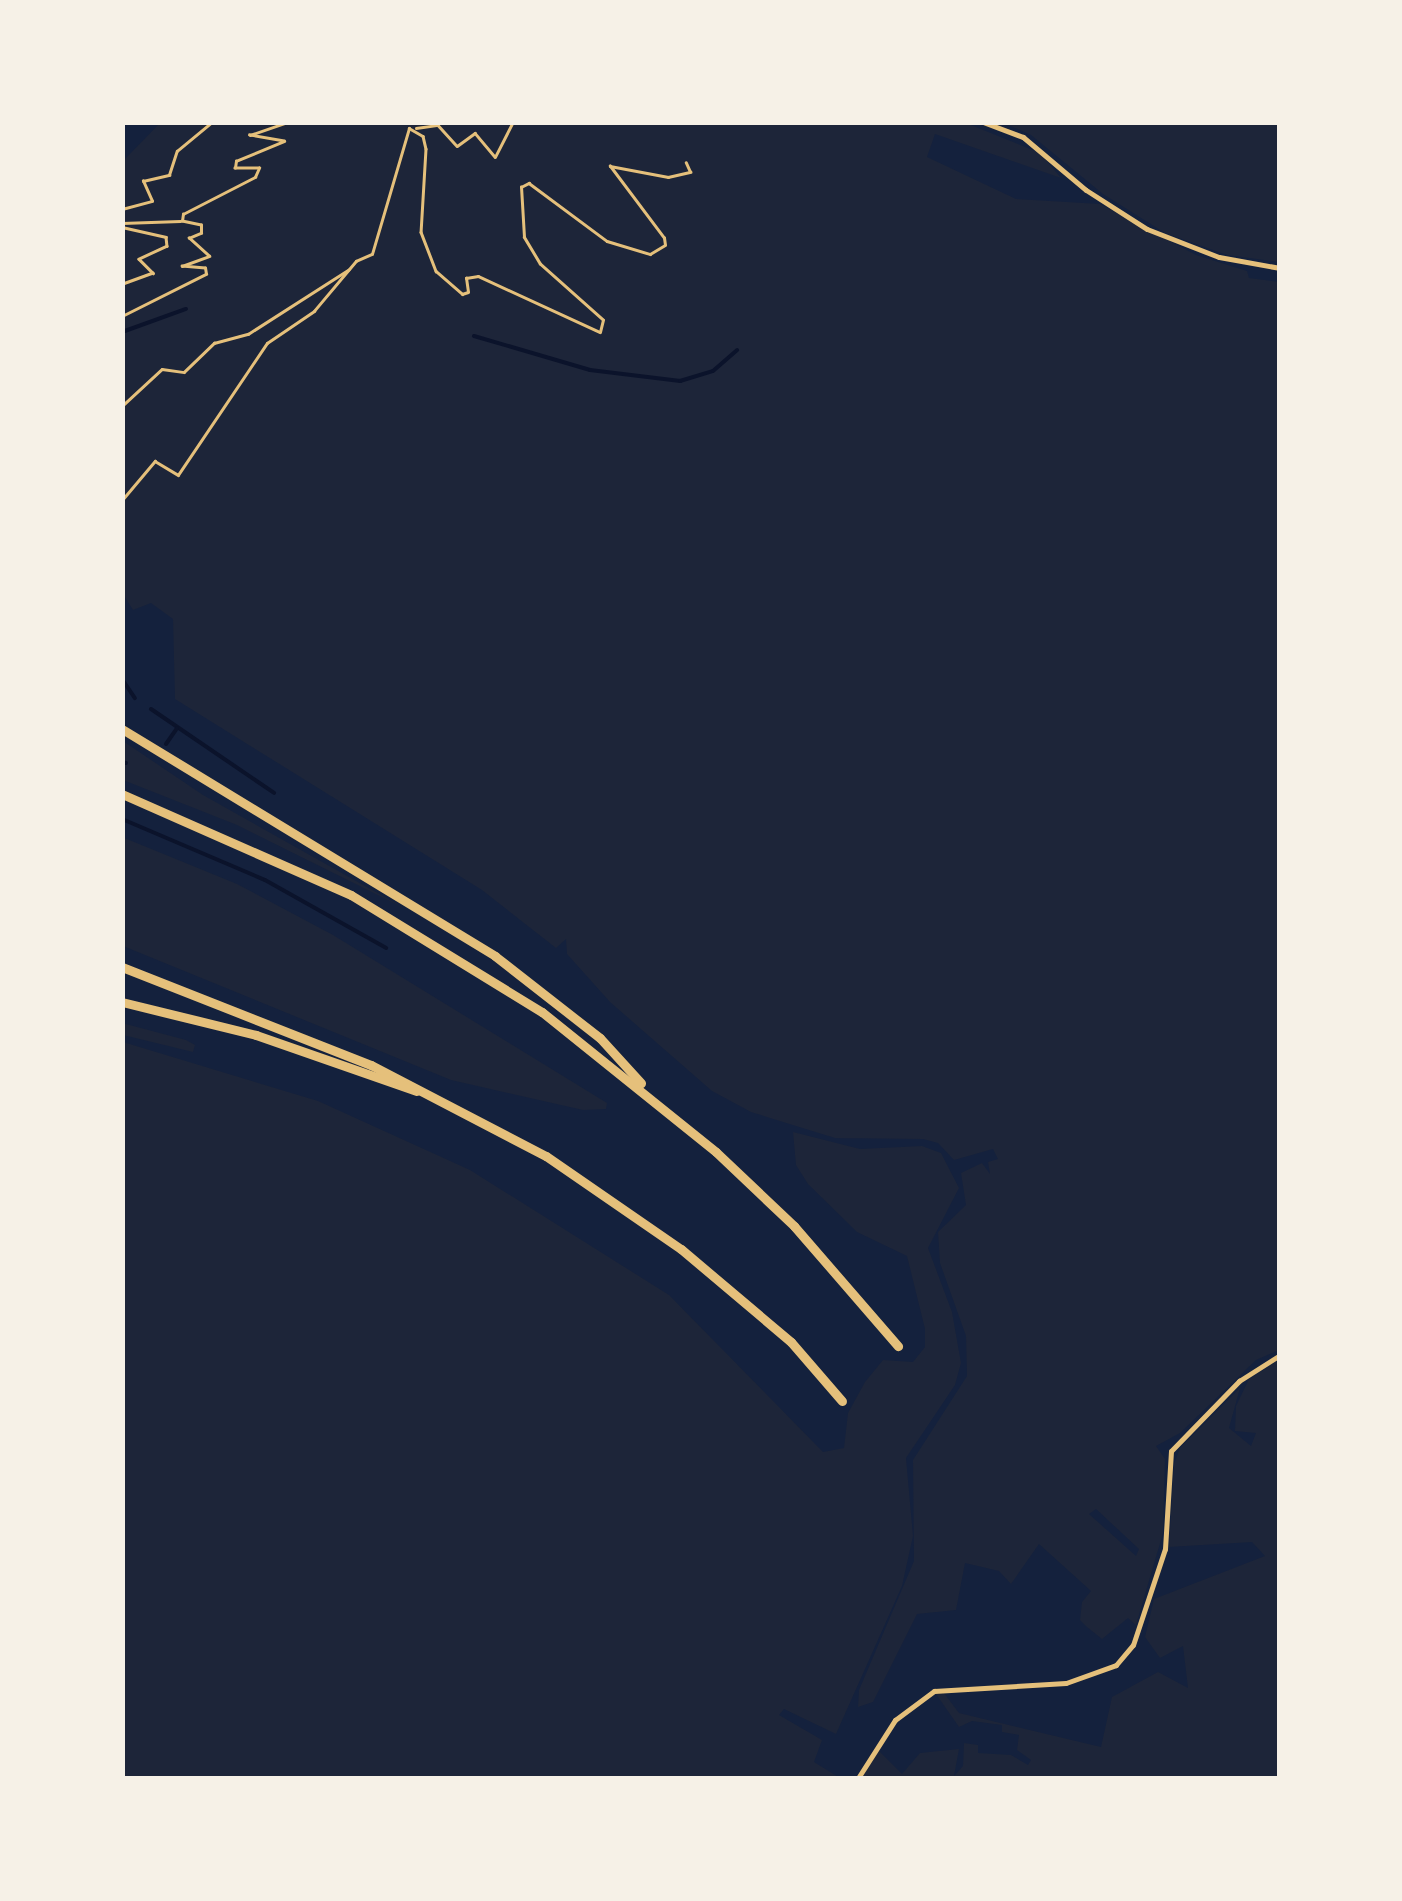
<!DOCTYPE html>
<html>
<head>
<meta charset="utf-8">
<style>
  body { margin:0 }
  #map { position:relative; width:1402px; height:1901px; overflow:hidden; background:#14213d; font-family:Manrope,sans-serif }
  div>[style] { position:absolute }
  .green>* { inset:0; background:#1d2539 }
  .stream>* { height:4px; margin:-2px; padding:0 2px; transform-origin:2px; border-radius:2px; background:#0b132b }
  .path>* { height:2.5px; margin:-1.25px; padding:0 1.25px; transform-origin:1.25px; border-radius:1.25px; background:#e5c07b }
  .minor>* { height:5px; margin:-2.5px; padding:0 2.5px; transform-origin:2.5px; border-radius:2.5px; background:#e5c07b }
  .motorway>* { height:9px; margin:-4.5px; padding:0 4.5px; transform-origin:4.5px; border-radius:4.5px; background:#e5c07b }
  span { translate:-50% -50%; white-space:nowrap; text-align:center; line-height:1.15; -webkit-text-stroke:8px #f6f1e7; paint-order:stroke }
  .frame { position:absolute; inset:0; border:125px solid #f6f1e7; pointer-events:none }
</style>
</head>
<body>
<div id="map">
  <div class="green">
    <i style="clip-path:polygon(evenodd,160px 123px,966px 123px,1040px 153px,1061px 178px,935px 134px,927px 157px,1016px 199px,1100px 204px,1196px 255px,1247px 271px,1249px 278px,1279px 282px,1279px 1350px,1256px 1360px,1180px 1433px,1156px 1446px,1165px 1459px,1163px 1533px,1136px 1625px,1128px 1618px,1102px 1639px,1087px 1627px,1080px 1620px,1082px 1602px,1091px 1591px,1039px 1544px,1011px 1584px,999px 1571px,965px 1563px,956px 1610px,917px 1614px,873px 1702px,858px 1707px,859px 1690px,914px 1561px,913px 1460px,967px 1376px,966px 1336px,940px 1263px,938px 1232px,966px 1205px,961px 1173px,982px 1163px,990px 1174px,988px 1162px,998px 1159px,993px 1149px,954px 1160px,938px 1143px,923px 1139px,835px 1138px,751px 1112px,712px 1091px,610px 1002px,567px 954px,566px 939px,556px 948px,482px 890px,175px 699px,173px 619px,151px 603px,133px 610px,123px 594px,123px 161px,160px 123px,1096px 1509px,1139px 1549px,1136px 1556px,1089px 1514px,1096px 1509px)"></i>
    <i style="clip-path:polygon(1004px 123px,1279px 123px,1279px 262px,1227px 255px,1165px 233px,1103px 194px,1031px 135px)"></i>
    <i style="clip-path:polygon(123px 741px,203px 795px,406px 909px,237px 825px,123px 780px)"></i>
    <i style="clip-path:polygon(122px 837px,237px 884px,333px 935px,607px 1103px,606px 1109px,583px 1110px,451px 1080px,123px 946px)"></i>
    <i style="clip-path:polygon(122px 1023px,186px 1040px,195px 1045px,193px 1052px,123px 1035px)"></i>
    <i style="clip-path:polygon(123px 1042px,318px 1101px,470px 1170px,669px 1295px,823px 1452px,844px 1448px,848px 1413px,865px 1382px,883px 1360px,913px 1362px,925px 1347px,925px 1329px,907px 1256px,857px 1232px,808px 1184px,796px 1165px,793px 1132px,860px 1149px,922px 1146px,941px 1153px,959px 1188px,928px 1248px,952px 1312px,961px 1363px,955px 1385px,906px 1458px,913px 1536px,902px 1586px,836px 1734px,784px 1709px,779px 1715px,822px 1740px,814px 1762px,840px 1778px,123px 1778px)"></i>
    <i style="clip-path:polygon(1279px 1360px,1279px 1778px,862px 1778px,877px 1749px,902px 1774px,920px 1753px,959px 1749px,954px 1776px,963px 1766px,964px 1743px,978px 1745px,978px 1753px,1011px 1755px,1028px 1765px,1031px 1760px,1017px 1750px,1019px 1735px,1002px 1732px,1002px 1725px,972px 1721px,959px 1727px,936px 1694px,944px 1693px,959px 1713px,1101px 1747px,1112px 1697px,1158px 1672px,1188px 1688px,1183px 1646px,1160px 1658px,1145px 1637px,1154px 1599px,1265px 1556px,1252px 1542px,1169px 1547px,1174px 1464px,1180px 1448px,1240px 1388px,1229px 1428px,1251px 1446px,1256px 1433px,1235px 1431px,1236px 1406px,1249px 1379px)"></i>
  </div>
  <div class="stream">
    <i style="left:122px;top:332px;width:68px;rotate:-19.8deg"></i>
    <i style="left:474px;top:336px;width:121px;rotate:16.3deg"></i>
    <i style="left:590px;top:370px;width:91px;rotate:7deg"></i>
    <i style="left:680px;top:381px;width:34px;rotate:-17deg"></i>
    <i style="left:713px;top:371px;width:32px;rotate:-41deg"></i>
    <i style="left:122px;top:679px;width:23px;rotate:56deg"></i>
    <i style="left:151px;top:709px;width:149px;rotate:34.3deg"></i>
    <i style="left:166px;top:744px;width:19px;rotate:-55deg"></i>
    <i style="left:122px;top:762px;width:4px;rotate:14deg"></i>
    <i style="left:122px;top:819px;width:155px;rotate:23.1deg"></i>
    <i style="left:265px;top:880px;width:139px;rotate:29.3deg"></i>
  </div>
  <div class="path">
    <i style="left:416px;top:128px;width:22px;rotate:-8deg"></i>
    <i style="left:438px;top:125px;width:28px;rotate:48deg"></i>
    <i style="left:457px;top:146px;width:22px;rotate:-36deg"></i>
    <i style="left:475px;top:133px;width:31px;rotate:50deg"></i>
    <i style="left:495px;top:157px;width:39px;rotate:-63deg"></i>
    <i style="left:122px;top:209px;width:31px;rotate:-15deg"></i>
    <i style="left:152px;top:201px;width:22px;rotate:-114deg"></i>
    <i style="left:143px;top:181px;width:27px;rotate:-13deg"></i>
    <i style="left:169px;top:175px;width:25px;rotate:-72deg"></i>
    <i style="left:177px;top:151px;width:45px;rotate:-39.6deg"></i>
    <i style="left:122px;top:223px;width:58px;rotate:-2deg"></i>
    <i style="left:122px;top:227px;width:45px;rotate:12.8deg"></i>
    <i style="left:166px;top:237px;width:9px;rotate:84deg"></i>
    <i style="left:167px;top:246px;width:31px;rotate:155deg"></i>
    <i style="left:139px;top:259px;width:20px;rotate:45deg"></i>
    <i style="left:153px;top:273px;width:33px;rotate:160deg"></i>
    <i style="left:122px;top:316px;width:94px;rotate:-26.6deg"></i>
    <i style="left:206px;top:274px;width:6px;rotate:-99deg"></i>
    <i style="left:205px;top:268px;width:23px;rotate:-175deg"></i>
    <i style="left:182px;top:266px;width:29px;rotate:-20deg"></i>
    <i style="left:209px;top:256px;width:27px;rotate:-138deg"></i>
    <i style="left:189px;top:238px;width:13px;rotate:-23deg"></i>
    <i style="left:201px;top:233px;width:8px;rotate:-90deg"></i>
    <i style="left:201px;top:225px;width:19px;rotate:-168deg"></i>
    <i style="left:182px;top:221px;width:7px;rotate:-82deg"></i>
    <i style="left:183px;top:214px;width:81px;rotate:-27.2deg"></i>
    <i style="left:255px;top:177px;width:10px;rotate:-66deg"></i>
    <i style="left:259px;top:168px;width:24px;rotate:180deg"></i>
    <i style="left:235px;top:168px;width:7px;rotate:-82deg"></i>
    <i style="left:236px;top:161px;width:52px;rotate:-22.6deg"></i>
    <i style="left:284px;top:141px;width:35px;rotate:-170deg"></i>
    <i style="left:250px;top:135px;width:39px;rotate:-19deg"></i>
    <i style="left:122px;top:406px;width:54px;rotate:-42.8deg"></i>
    <i style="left:162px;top:369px;width:22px;rotate:8deg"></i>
    <i style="left:184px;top:372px;width:42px;rotate:-44deg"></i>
    <i style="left:214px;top:343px;width:35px;rotate:-15deg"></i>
    <i style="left:248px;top:334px;width:119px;rotate:-32.6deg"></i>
    <i style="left:122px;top:500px;width:51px;rotate:-49.8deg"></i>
    <i style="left:155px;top:461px;width:27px;rotate:31deg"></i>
    <i style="left:178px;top:475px;width:159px;rotate:-56deg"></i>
    <i style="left:267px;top:343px;width:57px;rotate:-34.2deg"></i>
    <i style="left:314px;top:311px;width:65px;rotate:-50deg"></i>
    <i style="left:356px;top:261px;width:17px;rotate:-24deg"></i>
    <i style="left:372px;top:254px;width:131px;rotate:-73.6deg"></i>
    <i style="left:409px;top:128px;width:16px;rotate:30deg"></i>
    <i style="left:423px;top:136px;width:13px;rotate:77deg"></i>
    <i style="left:426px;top:149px;width:83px;rotate:93.4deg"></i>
    <i style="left:421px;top:232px;width:42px;rotate:69deg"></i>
    <i style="left:436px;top:271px;width:35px;rotate:41deg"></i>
    <i style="left:462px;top:294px;width:6px;rotate:-18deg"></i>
    <i style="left:468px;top:292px;width:14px;rotate:-98deg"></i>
    <i style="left:466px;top:278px;width:12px;rotate:-9deg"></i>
    <i style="left:478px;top:276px;width:134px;rotate:24.7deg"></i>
    <i style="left:600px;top:332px;width:12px;rotate:-76deg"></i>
    <i style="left:603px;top:320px;width:84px;rotate:-138.4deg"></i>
    <i style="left:540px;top:264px;width:31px;rotate:-121deg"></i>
    <i style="left:524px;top:237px;width:50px;rotate:-93.4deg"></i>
    <i style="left:521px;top:187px;width:9px;rotate:-27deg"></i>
    <i style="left:529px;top:183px;width:97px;rotate:36.6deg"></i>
    <i style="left:607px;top:241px;width:45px;rotate:16.8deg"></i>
    <i style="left:650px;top:254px;width:17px;rotate:-31deg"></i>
    <i style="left:665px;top:245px;width:7px;rotate:-98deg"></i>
    <i style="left:664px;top:238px;width:90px;rotate:-126.9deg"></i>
    <i style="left:610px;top:166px;width:59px;rotate:10.7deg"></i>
    <i style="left:668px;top:177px;width:23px;rotate:-13deg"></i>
    <i style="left:690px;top:172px;width:10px;rotate:-114deg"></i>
  </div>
  <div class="minor">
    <i style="left:983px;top:122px;width:43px;rotate:20.6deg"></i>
    <i style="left:1023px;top:137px;width:82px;rotate:40.1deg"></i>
    <i style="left:1086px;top:190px;width:72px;rotate:32.6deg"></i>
    <i style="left:1147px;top:229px;width:77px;rotate:21.3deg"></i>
    <i style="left:1219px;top:257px;width:62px;rotate:10.2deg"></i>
    <i style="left:858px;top:1778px;width:69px;rotate:-57.5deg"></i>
    <i style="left:895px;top:1720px;width:49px;rotate:-36.6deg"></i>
    <i style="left:934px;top:1691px;width:132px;rotate:-3.5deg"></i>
    <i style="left:1066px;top:1683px;width:53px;rotate:-19.8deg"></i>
    <i style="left:1116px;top:1665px;width:26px;rotate:-50deg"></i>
    <i style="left:1133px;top:1645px;width:101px;rotate:-71.6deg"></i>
    <i style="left:1165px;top:1549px;width:98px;rotate:-86.5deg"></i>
    <i style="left:1171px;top:1451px;width:98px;rotate:-45.8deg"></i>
    <i style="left:1239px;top:1381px;width:49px;rotate:-32.4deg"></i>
  </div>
  <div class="motorway">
    <i style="left:122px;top:729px;width:437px;rotate:31.3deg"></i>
    <i style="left:495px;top:956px;width:133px;rotate:38deg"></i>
    <i style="left:600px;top:1038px;width:61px;rotate:47.7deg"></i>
    <i style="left:122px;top:794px;width:250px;rotate:23.8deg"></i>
    <i style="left:351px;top:895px;width:224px;rotate:31.5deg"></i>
    <i style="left:542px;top:1012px;width:223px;rotate:38.8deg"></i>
    <i style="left:716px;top:1152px;width:108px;rotate:43.5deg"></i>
    <i style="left:794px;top:1226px;width:159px;rotate:49.1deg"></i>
    <i style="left:122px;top:967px;width:268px;rotate:21.5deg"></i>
    <i style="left:371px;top:1065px;width:197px;rotate:27.5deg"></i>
    <i style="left:546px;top:1156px;width:164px;rotate:34.6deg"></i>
    <i style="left:681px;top:1249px;width:144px;rotate:40.2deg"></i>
    <i style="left:791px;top:1342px;width:78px;rotate:49.2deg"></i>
    <i style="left:122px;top:1002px;width:138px;rotate:13.8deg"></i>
    <i style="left:256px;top:1035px;width:170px;rotate:19.2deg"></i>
  </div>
  <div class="frame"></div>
</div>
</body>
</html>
